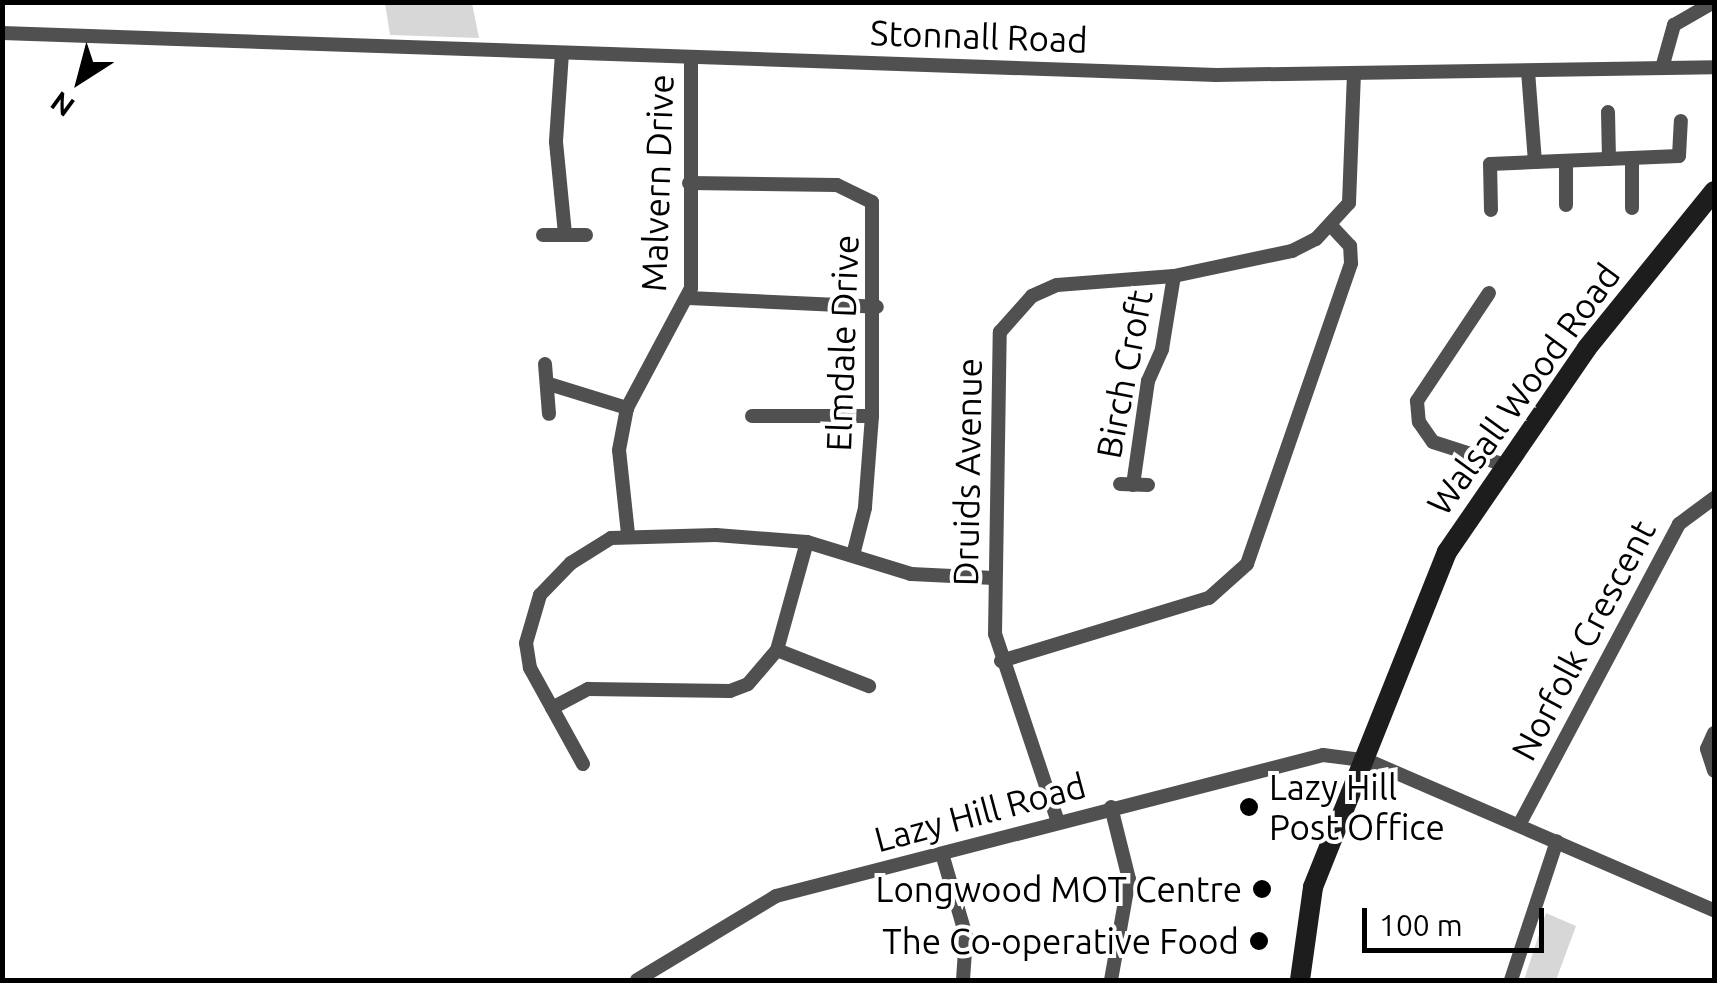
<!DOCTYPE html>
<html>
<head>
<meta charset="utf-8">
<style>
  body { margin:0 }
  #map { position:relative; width:1717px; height:983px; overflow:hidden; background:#fff; font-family:Ubuntu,sans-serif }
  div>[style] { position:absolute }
  .green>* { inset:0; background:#d7d7d7 }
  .street>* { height:14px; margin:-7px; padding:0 7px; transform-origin:7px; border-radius:7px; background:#505050 }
  .secondary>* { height:20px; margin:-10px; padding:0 10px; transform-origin:10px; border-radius:10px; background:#1d1d1d }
  .dots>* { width:28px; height:28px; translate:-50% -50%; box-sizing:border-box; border:5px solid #fff; border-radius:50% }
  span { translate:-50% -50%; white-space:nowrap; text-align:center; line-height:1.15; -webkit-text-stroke:8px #fff; paint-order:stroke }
  .street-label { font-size:35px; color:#000 }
  .poi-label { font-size:35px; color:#000 }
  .left { translate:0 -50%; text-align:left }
  .right { translate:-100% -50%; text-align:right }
  .frame { position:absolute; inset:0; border:5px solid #000; pointer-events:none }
  .north { position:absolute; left:30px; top:30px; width:100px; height:100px; -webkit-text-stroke:8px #fff; paint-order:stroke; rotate:216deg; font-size:28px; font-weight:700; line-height:40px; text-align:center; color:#000 }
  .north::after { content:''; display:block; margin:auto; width:35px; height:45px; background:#000; clip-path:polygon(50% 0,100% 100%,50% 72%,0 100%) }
  .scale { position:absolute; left:1362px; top:908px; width:182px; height:45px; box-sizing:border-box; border:5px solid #000; border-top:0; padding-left:12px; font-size:30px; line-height:35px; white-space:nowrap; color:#000; -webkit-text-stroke:8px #fff; paint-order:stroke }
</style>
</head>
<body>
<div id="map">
  <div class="green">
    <i style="clip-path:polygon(385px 3px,472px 3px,479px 38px,390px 35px)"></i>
    <i style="clip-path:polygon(1546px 913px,1576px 926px,1556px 980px,1524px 980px)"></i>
  </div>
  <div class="street">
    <i style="left:2px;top:33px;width:1215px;rotate:1.98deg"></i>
    <i style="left:1216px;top:75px;width:498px;rotate:-0.9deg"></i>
    <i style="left:562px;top:53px;width:89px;rotate:93.9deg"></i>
    <i style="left:556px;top:142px;width:92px;rotate:84.4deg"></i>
    <i style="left:1662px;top:68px;width:45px;rotate:-74.4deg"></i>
    <i style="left:1674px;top:25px;width:46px;rotate:-29.9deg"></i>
    <i style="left:1528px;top:71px;width:91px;rotate:85.6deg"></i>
    <i style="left:1535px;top:162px;width:144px;rotate:-2.4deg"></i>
    <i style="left:1679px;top:156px;width:35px;rotate:-87deg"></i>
    <i style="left:1608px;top:112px;width:47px;rotate:88.8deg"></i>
    <i style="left:1566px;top:161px;width:44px;rotate:90deg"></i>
    <i style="left:689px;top:183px;width:148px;rotate:0.8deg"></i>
    <i style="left:837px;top:185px;width:39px;rotate:26deg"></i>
    <i style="left:872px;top:202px;width:214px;rotate:90deg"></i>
    <i style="left:872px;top:416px;width:92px;rotate:94.4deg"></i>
    <i style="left:865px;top:508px;width:49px;rotate:104.3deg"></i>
    <i style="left:1632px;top:208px;width:49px;rotate:-90deg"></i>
    <i style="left:1491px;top:210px;width:46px;rotate:-91.2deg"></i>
    <i style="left:1490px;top:164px;width:45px;rotate:-2.5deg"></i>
    <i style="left:543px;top:235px;width:43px"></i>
    <i style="left:1489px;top:293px;width:130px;rotate:123.7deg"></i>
    <i style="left:1417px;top:401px;width:21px;rotate:85deg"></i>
    <i style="left:1419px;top:422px;width:24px;rotate:55deg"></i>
    <i style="left:1433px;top:442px;width:72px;rotate:17.7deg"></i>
    <i style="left:689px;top:298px;width:188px;rotate:2.7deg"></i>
    <i style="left:545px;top:364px;width:50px;rotate:85.4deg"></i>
    <i style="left:549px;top:384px;width:82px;rotate:17.1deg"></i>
    <i style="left:752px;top:416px;width:120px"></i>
    <i style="left:1120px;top:484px;width:28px;rotate:2deg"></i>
    <i style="left:1133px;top:485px;width:105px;rotate:-81.8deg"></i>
    <i style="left:1148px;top:381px;width:35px;rotate:-66deg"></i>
    <i style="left:1162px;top:349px;width:74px;rotate:-80.7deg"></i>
    <i style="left:628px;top:534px;width:84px;rotate:-96.1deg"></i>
    <i style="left:619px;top:450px;width:43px;rotate:-79.2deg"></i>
    <i style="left:627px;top:408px;width:136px;rotate:-61.9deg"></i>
    <i style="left:691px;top:288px;width:231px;rotate:-90deg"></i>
    <i style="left:777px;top:650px;width:99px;rotate:21.4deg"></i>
    <i style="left:1001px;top:661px;width:217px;rotate:-16.9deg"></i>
    <i style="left:1209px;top:598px;width:51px;rotate:-41.8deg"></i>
    <i style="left:1247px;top:564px;width:318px;rotate:-70.9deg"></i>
    <i style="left:1351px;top:263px;width:17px;rotate:-93deg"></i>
    <i style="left:1350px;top:246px;width:26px;rotate:-133deg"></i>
    <i style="left:552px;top:708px;width:41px;rotate:-27.8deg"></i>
    <i style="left:588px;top:689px;width:142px;rotate:0.8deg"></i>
    <i style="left:730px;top:691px;width:19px;rotate:-21deg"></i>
    <i style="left:748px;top:684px;width:45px;rotate:-49.5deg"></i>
    <i style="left:777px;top:650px;width:112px;rotate:-74.5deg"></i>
    <i style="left:1714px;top:733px;width:17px;rotate:114deg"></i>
    <i style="left:1707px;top:749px;width:23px;rotate:72deg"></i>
    <i style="left:583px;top:764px;width:110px;rotate:-118.9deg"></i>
    <i style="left:530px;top:668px;width:25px;rotate:-99deg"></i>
    <i style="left:526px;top:643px;width:50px;rotate:-73.7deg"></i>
    <i style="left:540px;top:595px;width:45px;rotate:-45.9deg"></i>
    <i style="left:571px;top:563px;width:47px;rotate:-32deg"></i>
    <i style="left:611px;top:538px;width:105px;rotate:-1.6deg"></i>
    <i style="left:716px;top:535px;width:91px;rotate:4.4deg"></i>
    <i style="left:807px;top:542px;width:109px;rotate:17.1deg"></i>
    <i style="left:911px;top:574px;width:83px;rotate:2.8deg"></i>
    <i style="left:1111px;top:807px;width:74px;rotate:76deg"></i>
    <i style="left:1129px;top:879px;width:103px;rotate:100.1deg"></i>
    <i style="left:1058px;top:822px;width:198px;rotate:-108.5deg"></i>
    <i style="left:995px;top:634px;width:302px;rotate:-89.1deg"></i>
    <i style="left:1000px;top:332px;width:48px;rotate:-48.4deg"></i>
    <i style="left:1032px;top:296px;width:27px;rotate:-24deg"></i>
    <i style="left:1057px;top:285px;width:117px;rotate:-4.4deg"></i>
    <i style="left:1174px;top:276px;width:121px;rotate:-12deg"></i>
    <i style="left:1292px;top:251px;width:27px;rotate:-27deg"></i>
    <i style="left:1316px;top:239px;width:49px;rotate:-47.5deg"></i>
    <i style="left:1349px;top:203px;width:129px;rotate:-87.8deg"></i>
    <i style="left:1519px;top:825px;width:341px;rotate:-62deg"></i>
    <i style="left:1679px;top:524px;width:44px;rotate:-36.6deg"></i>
    <i style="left:943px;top:857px;width:82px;rotate:73.8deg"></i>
    <i style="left:966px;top:936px;width:44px;rotate:93.9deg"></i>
    <i style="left:637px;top:980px;width:162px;rotate:-31.1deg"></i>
    <i style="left:776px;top:896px;width:565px;rotate:-14.45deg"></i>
    <i style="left:1323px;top:755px;width:46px;rotate:7.4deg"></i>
    <i style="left:1369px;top:761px;width:376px;rotate:23.4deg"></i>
    <i style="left:1511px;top:980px;width:146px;rotate:-71.7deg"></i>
  </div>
  <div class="secondary">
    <i style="left:1300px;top:980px;width:94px;rotate:-82deg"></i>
    <i style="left:1313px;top:887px;width:361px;rotate:-68.2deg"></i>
    <i style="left:1447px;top:552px;width:247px;rotate:-55.5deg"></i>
    <i style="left:1587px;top:348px;width:202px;rotate:-51deg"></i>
  </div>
  <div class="dots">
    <i style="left:1249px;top:807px;background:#000"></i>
    <i style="left:1262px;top:889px;background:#000"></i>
    <i style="left:1259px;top:941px;background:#000"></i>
  </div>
  <div class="street-label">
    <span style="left:979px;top:36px;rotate:2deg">Stonnall Road</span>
    <span style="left:657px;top:183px;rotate:-88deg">Malvern Drive</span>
    <span style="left:842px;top:343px;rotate:-88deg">Elmdale Drive</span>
    <span style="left:1124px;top:374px;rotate:-79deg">Birch Croft</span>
    <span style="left:1523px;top:389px;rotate:-54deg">Walsall Wood Road</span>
    <span style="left:967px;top:472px;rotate:-89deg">Druids Avenue</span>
    <span style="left:1583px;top:640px;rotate:-62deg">Norfolk Crescent</span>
    <span style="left:980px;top:812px;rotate:-15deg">Lazy Hill Road</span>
  </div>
  <div class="poi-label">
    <span class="left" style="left:1269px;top:807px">Lazy Hill<br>Post Office</span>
    <span class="right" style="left:1242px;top:889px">Longwood MOT Centre</span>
    <span class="right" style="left:1239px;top:941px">The Co-operative Food</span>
  </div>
  <div class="frame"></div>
  <div class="north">N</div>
  <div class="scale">100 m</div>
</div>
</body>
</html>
